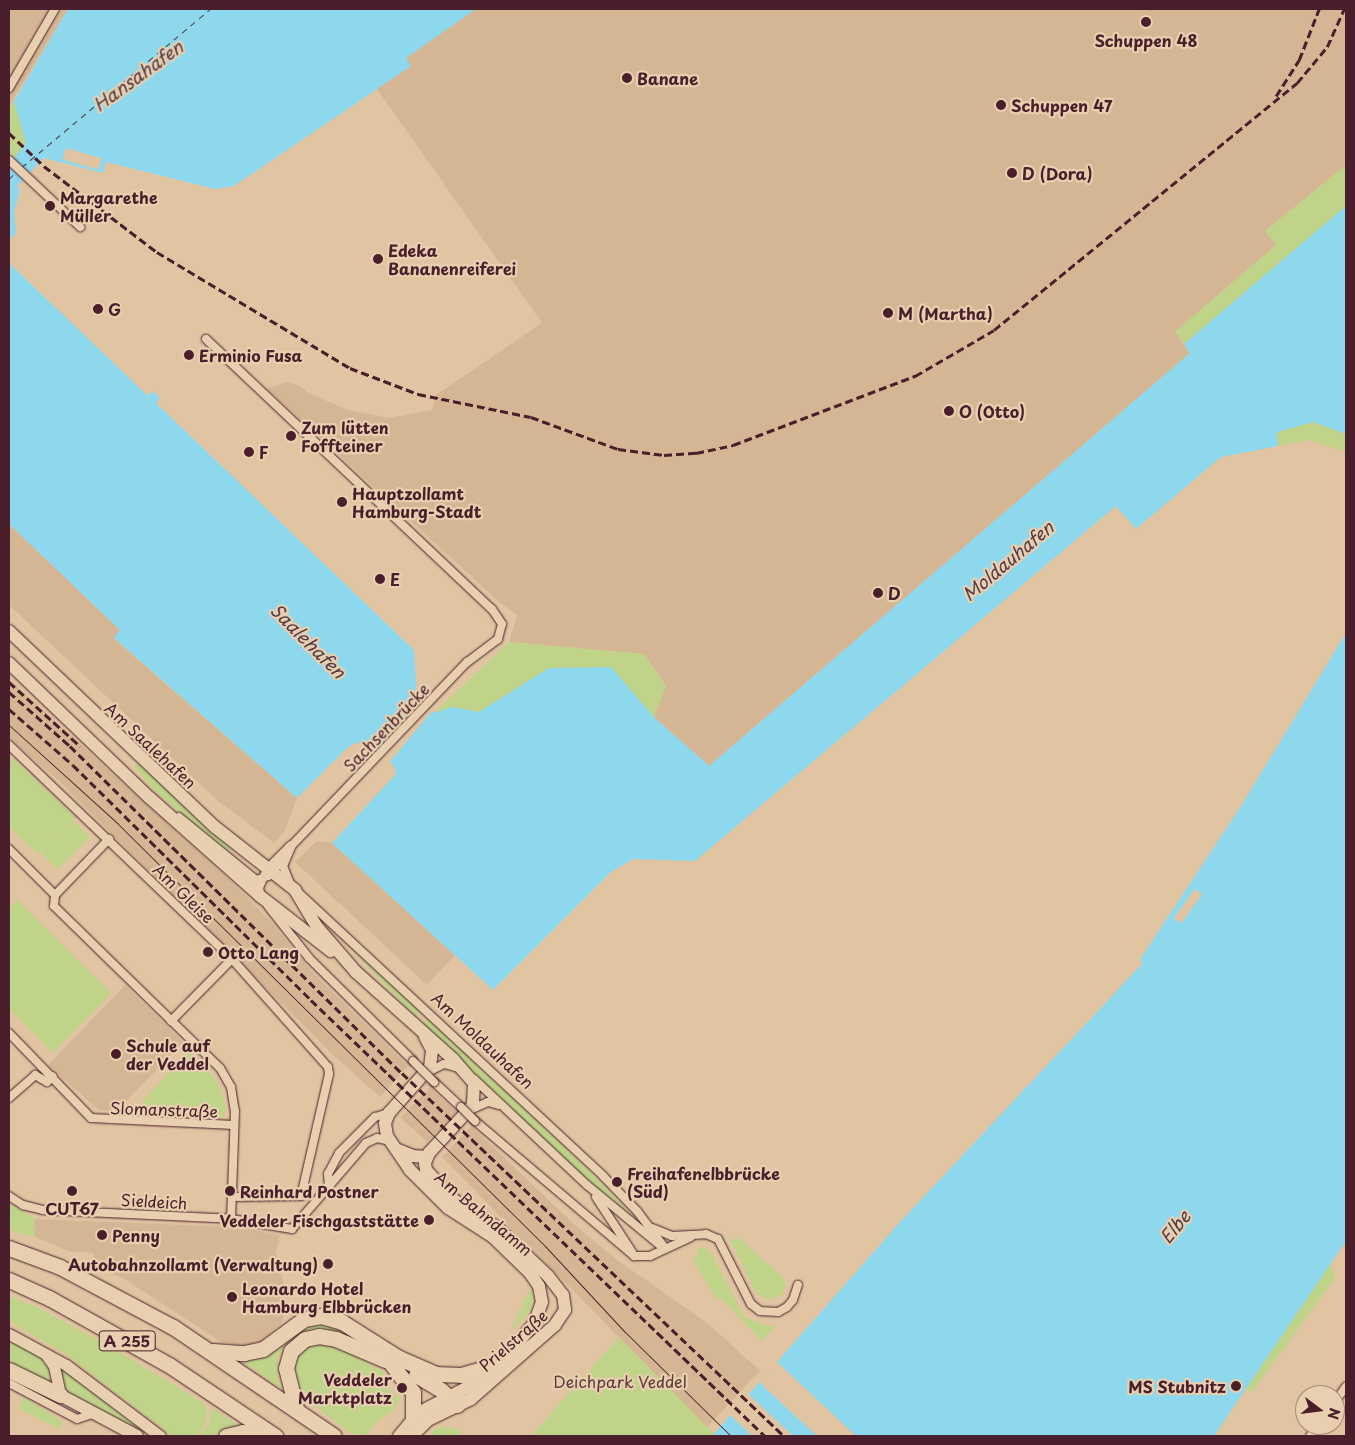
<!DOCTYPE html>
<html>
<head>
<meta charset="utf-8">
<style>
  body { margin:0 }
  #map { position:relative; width:1355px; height:1445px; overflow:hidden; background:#e1c5a2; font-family:"Playpen Sans",sans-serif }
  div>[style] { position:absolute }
  .built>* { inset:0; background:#d5b694; transform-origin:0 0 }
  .green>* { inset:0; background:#bfd489; transform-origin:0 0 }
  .water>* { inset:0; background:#8dd8ed }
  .pier>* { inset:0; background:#e1c5a2; transform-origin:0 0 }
  .ferry>* { height:1px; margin-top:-0.5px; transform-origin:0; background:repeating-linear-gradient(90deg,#543b48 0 6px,transparent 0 11px) }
  .roads { filter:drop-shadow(0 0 1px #4a1f2b) drop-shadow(0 0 1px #4a1f2b) }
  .street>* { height:8px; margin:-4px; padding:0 4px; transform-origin:4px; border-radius:4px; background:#e7cfaf }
  .secondary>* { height:11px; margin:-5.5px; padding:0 5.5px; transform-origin:5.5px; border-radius:5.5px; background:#e7cfaf }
  .primary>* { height:12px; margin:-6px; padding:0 6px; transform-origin:6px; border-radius:6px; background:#e7cfaf }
  .highway>* { height:15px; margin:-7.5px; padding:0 7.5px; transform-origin:7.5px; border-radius:7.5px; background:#e7cfaf }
  .tram>* { height:1px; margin:-0.5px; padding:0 0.5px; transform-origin:0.5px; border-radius:0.5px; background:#4a1f2b }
  .rail>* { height:2.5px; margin-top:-1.25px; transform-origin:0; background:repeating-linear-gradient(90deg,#4a1f2b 0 8px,transparent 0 12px) }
  .bridges { filter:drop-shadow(0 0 1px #4a1f2b) drop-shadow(0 0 1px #4a1f2b) }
  .street-bridge>* { height:8px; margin:-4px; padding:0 4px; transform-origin:4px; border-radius:4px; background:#e7cfaf }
  .dots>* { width:14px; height:14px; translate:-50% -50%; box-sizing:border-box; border:2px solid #e7cfaf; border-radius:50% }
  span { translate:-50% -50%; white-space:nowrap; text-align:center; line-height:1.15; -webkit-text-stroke:4.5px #e7cfaf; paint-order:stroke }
  .shield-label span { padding:1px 4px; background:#e7cfaf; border:1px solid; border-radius:4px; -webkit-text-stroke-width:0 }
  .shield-label { font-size:15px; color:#4a1f2b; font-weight:700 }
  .poi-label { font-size:16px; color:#4a1f2b; font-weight:700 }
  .left { translate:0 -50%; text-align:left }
  .right { translate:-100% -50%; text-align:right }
  .street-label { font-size:16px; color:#4a1f2b }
  .park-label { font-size:16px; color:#5c3a39 }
  .water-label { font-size:18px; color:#543b48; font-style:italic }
  .frame { position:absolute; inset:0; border:10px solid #4a1f2b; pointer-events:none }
  .north { position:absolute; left:1295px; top:1385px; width:50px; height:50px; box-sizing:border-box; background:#e7cfaf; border:1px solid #a8897a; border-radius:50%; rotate:105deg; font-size:14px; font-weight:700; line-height:20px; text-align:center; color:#4a1f2b }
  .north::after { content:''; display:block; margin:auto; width:18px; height:22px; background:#4a1f2b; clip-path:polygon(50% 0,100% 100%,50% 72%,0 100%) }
</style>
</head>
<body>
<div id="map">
  <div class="built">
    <i style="clip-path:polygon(9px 9px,68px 9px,9px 106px)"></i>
    <i style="clip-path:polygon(476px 9px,1346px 9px,1346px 165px,1266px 231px,1276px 245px,1175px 332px,1190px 353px,709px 766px,654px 717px,666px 686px,644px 654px,509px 642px,517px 615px,499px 602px,267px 389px,286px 382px,299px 385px,308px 393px,348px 410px,389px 418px,432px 410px,436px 395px,542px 323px,377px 89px,410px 66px,405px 58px)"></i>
    <i style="clip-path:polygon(9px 524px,120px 630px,114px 639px,297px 798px,285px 830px,274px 843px,218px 801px,9px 605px)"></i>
    <i style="clip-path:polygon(9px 679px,234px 884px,274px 925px,311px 971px,408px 1066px,380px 1097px,333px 1055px,57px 779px,9px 738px)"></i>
    <i style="clip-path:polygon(317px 841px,332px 843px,455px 955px,427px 985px,295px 862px)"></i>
    <i style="clip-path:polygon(125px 985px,183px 1042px,117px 1111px,99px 1110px,48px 1065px)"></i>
    <i style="left:430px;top:1087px;width:36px;height:42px;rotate:44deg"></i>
    <i style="clip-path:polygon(471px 1126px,574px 1224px,616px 1259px,710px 1325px,760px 1371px,707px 1427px,442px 1157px)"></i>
    <i style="clip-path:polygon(35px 1219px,239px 1227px,280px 1235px,276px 1252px,287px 1299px,282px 1323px,258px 1344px,246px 1346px,221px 1342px,123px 1278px,97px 1268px,93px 1253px,68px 1251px,35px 1237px)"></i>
  </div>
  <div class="green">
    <i style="clip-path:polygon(14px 101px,26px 144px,14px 157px,9px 152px,9px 108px)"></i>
    <i style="clip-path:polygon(1346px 165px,1346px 206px,1184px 344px,1175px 332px,1276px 245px,1265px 231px)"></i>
    <i style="clip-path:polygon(1313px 422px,1346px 434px,1346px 452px,1310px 440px,1278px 446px,1277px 432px)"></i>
    <i style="clip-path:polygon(509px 642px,644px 654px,666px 686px,654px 717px,611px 667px,549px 668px,479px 712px,453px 707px,434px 713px)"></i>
    <i style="clip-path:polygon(10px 756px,75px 817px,38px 854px,9px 827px)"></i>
    <i style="clip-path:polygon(139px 763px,226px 843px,232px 857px,158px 794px,134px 767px)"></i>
    <i style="left:73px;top:820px;width:24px;height:46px;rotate:45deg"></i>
    <i style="clip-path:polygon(17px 900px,111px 993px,53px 1053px,9px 1009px,9px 908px)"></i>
    <i style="clip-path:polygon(327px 923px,421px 1011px,415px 1017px)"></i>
    <i style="clip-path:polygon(427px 1018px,596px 1177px,647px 1232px,508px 1108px,421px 1024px)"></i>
    <i style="clip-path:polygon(189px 1050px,217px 1081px,226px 1106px,224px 1118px,144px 1114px,142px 1102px)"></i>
    <i style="clip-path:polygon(9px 1204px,35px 1218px,35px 1237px,9px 1230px)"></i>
    <i style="clip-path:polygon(728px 1236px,735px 1241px,738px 1237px,783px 1278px,786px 1286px,782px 1295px,767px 1300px,757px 1294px)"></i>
    <i style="clip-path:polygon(699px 1248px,705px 1248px,712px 1254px,743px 1315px,759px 1324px,775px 1326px,762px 1341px,721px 1298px,717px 1299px,694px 1262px)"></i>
    <i style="clip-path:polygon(1330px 1264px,1336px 1277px,1252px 1392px,1246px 1389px)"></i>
    <i style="clip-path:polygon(530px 1288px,533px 1297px,531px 1310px,510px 1333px)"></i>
    <i style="clip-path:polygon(9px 1296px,36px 1307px,113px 1348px,205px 1404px,207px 1416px,202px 1430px,196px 1436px,172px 1436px,67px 1355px,9px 1321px)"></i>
    <i style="clip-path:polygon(318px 1324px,334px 1325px,355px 1337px,310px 1331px,291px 1337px,278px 1357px,277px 1374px,282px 1389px,237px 1358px,302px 1328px)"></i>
    <i style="clip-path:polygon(619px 1337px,714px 1434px,712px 1436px,531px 1436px)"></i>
    <i style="clip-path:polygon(9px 1339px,46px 1360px,51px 1369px,51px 1385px,9px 1364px)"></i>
    <i style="clip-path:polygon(311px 1342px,342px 1348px,383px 1372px,390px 1381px,386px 1386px,396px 1397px,402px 1396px,393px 1410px,376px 1423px,365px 1436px,350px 1433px,299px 1394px,291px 1377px,293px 1358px)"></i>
    <i style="clip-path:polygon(61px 1368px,156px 1436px,147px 1436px,72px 1396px,63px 1388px)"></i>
    <i style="clip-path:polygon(24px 1397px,63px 1422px,60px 1429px,18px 1408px)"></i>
    <i style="clip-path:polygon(212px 1408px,243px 1429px,220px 1436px,201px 1436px,209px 1424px)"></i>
    <i style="clip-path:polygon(446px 1427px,458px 1429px,462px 1436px,428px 1436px,437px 1428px)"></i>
  </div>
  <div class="water">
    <i style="clip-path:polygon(68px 9px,476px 9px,406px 58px,411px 66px,234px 186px,215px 189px,106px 162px,103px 173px,44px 158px,17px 186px,20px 191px,14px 211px,16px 233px,9px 240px,9px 163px,26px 144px,14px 101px)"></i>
    <i style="clip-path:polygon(1346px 206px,1346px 434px,1313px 422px,1277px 432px,1278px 446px,1221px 457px,1136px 529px,1116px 506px,695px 861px,633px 859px,611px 872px,493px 990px,332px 843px,395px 775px,396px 770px,388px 758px,364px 743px,356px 743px,348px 747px,297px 798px,114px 638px,120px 630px,9px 524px,9px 263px,148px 396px,153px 391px,160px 398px,156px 403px,414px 650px,417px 696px,434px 713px,452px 707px,479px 712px,549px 668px,611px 667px,654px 717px,709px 766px,1190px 353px,1184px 344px)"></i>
    <i style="clip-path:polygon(1346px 633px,1346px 1241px,1214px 1436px,712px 1436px,901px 1221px,1142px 964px,1141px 958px,1243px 803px)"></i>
  </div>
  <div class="pier">
    <i style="left:66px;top:148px;width:37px;height:12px;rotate:16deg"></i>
    <i style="left:421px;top:698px;width:17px;height:73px;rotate:40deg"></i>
    <i style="left:1195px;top:889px;width:9px;height:36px;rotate:36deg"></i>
    <i style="clip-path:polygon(776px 1361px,856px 1436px,817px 1436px,758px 1381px)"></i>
    <i style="clip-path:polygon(747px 1393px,793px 1436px,752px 1436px,729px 1414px)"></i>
  </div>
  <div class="ferry">
    <i style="left:22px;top:167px;width:246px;rotate:-40deg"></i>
    <i style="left:9px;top:179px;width:11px;rotate:-45deg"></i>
  </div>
  <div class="roads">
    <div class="street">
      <i style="left:9px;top:88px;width:91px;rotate:-59.8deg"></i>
      <i style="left:9px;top:160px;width:98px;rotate:43.3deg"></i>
      <i style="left:206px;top:339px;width:393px;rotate:43.4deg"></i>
      <i style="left:492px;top:609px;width:18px;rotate:56deg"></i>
      <i style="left:502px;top:624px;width:16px;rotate:105deg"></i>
      <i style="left:498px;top:639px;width:39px;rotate:143deg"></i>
      <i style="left:467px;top:662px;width:253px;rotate:133.7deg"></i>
      <i style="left:292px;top:845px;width:23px;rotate:113deg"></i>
      <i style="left:283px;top:866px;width:18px;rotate:68deg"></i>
      <i style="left:9px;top:745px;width:309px;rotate:43.8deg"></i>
      <i style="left:232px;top:959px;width:144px;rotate:48.4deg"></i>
      <i style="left:328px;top:1067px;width:7px;rotate:82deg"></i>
      <i style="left:329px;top:1074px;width:125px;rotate:102.9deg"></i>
      <i style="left:301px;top:1196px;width:69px;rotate:179.2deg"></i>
      <i style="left:179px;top:817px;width:99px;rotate:39.3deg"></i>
      <i style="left:256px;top:880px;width:13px;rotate:-18deg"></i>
      <i style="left:268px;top:876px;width:25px;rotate:-47deg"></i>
      <i style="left:9px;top:849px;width:65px;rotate:45deg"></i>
      <i style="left:55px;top:895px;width:11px;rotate:95deg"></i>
      <i style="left:54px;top:906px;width:232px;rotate:44.3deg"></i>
      <i style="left:220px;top:1068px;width:22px;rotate:60deg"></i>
      <i style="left:231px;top:1087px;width:24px;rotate:81deg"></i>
      <i style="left:235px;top:1111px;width:108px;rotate:92.1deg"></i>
      <i style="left:55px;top:895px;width:78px;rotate:-46deg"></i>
      <i style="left:301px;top:895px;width:413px;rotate:42.9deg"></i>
      <i style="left:603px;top:1176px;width:49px;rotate:45.8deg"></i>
      <i style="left:637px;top:1211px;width:46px;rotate:52.9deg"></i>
      <i style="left:261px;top:897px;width:9px;rotate:-103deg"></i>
      <i style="left:259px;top:888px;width:21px;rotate:-67deg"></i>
      <i style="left:267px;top:869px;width:33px;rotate:-45deg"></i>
      <i style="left:268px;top:906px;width:66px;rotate:51.7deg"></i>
      <i style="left:309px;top:958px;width:146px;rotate:44.7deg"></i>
      <i style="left:171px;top:1021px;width:87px;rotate:-45.5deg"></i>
      <i style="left:9px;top:1033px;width:118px;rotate:46deg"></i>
      <i style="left:91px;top:1118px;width:143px;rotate:2.8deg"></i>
      <i style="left:428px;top:1072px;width:18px;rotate:-27deg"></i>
      <i style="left:444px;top:1064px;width:16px;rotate:15deg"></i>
      <i style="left:474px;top:1079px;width:155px;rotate:43.2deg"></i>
      <i style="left:587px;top:1185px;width:96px;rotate:39.5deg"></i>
      <i style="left:434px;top:1082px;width:37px;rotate:43deg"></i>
      <i style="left:9px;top:1098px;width:35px;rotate:-41deg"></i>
      <i style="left:35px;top:1075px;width:14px;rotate:30deg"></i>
      <i style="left:47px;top:1082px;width:8px;rotate:-45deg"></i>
      <i style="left:472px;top:1109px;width:17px;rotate:-24deg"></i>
      <i style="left:488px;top:1102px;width:11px;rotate:15deg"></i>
      <i style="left:475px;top:1121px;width:209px;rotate:40.3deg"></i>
      <i style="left:634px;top:1256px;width:16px"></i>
      <i style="left:650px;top:1256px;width:45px;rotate:-24.9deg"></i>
      <i style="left:329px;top:1188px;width:14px;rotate:-94deg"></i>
      <i style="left:328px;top:1174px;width:24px;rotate:-62deg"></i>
      <i style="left:339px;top:1153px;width:51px;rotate:-45deg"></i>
      <i style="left:375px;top:1117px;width:15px;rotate:-16deg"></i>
      <i style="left:9px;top:1196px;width:17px;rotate:33deg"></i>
      <i style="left:23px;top:1205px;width:21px;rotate:14deg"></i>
      <i style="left:43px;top:1210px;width:188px;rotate:2.7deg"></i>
      <i style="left:231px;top:1219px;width:62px;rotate:9.3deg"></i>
      <i style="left:292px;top:1229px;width:113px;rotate:-49.3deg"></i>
      <i style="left:366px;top:1143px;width:12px;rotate:-24deg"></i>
      <i style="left:377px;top:1138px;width:13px;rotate:13deg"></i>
      <i style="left:596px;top:1197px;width:66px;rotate:56.8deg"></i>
      <i style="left:652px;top:1228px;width:22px;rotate:22deg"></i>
      <i style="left:672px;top:1236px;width:34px;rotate:-3deg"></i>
      <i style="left:706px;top:1234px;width:13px;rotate:23deg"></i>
      <i style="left:718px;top:1239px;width:73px;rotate:63.1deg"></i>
      <i style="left:751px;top:1304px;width:11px;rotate:38deg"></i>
      <i style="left:760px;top:1311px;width:18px;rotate:3deg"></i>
      <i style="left:778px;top:1312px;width:10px;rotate:-29deg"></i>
      <i style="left:787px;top:1307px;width:9px;rotate:-49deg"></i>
      <i style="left:793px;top:1300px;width:16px;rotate:-72deg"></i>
      <i style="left:9px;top:1383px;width:77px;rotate:27.9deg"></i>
      <i style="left:77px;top:1419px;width:20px;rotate:-18deg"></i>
      <i style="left:1335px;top:1402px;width:19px;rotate:-55deg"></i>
      <i style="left:1310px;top:1436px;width:14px;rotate:-51deg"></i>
    </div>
    <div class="secondary">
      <i style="left:9px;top:1334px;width:65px;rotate:28.5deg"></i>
      <i style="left:66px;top:1365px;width:118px;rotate:37.1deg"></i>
      <i style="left:47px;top:1356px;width:12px;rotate:55deg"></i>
      <i style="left:54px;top:1366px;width:30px;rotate:78deg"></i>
    </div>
    <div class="primary">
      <i style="left:9px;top:631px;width:284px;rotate:43.6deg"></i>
      <i style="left:215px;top:827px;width:102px;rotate:38.2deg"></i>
      <i style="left:295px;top:890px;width:43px;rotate:59.3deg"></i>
      <i style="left:317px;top:927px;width:60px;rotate:49.1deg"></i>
      <i style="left:356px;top:972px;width:130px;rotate:41.9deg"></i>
      <i style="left:453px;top:1059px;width:32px;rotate:49deg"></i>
      <i style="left:474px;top:1083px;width:22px;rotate:93deg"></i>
      <i style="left:473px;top:1105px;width:65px;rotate:132.5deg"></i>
      <i style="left:429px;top:1153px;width:11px;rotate:112deg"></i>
      <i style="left:425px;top:1163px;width:7px;rotate:82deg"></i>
      <i style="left:426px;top:1170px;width:41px;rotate:47deg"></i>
      <i style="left:454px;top:1200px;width:52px;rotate:32.5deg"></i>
      <i style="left:498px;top:1228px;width:69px;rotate:43.8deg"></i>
      <i style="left:548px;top:1276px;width:24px;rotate:52deg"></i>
      <i style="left:563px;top:1295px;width:15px;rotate:82deg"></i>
      <i style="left:565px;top:1310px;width:18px;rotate:124deg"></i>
      <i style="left:555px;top:1325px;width:112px;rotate:138.6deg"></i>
      <i style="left:471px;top:1399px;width:48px;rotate:154deg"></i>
      <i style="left:428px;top:1420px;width:23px;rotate:135deg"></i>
      <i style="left:9px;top:663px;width:195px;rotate:43.8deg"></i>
      <i style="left:150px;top:798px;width:147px;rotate:41.7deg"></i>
      <i style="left:260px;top:896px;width:90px;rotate:37.8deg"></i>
      <i style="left:396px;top:1149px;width:18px;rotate:22deg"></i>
      <i style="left:413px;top:1156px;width:14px;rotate:4deg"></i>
      <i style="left:60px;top:1395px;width:87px;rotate:28deg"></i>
      <i style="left:399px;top:1436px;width:30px;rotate:-50deg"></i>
      <i style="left:418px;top:1413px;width:61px;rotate:-27.4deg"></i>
      <i style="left:472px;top:1385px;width:53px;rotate:-41.2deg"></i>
      <i style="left:512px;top:1350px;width:34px;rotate:-50deg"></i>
      <i style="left:534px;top:1324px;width:23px;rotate:-70deg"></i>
      <i style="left:542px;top:1302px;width:16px;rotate:-101deg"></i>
      <i style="left:539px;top:1286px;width:16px;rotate:-125deg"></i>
      <i style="left:530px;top:1273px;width:52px;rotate:-135.8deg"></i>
      <i style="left:493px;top:1237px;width:54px;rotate:-147.2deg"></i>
      <i style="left:448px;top:1208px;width:54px;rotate:-135deg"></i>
      <i style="left:410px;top:1170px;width:41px;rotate:-124.1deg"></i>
      <i style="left:387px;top:1136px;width:13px;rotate:-99deg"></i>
      <i style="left:385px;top:1123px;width:11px;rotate:-68deg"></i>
      <i style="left:389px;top:1113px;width:62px;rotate:-48.3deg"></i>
      <i style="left:430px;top:1067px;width:17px;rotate:-83deg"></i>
      <i style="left:432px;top:1050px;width:15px;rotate:-118deg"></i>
    </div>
    <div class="highway">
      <i style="left:9px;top:1248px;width:54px;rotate:20.4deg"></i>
      <i style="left:60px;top:1267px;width:128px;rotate:28deg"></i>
      <i style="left:173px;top:1327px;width:194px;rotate:34.1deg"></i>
      <i style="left:9px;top:1280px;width:44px;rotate:24.2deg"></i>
      <i style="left:49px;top:1298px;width:137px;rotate:29.2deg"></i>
      <i style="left:169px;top:1365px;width:128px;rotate:33.8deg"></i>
      <i style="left:213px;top:1351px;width:31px;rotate:4deg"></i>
      <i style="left:244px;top:1353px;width:19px;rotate:-12deg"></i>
      <i style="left:263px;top:1349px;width:51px;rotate:-36.2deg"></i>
      <i style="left:304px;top:1319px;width:17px;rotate:-10deg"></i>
      <i style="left:321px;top:1316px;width:22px;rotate:16deg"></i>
      <i style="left:342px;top:1322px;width:67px;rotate:32.3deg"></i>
      <i style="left:399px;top:1358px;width:40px;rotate:23.4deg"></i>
      <i style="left:436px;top:1374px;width:25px;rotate:2deg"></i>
      <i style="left:461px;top:1375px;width:35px;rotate:-16deg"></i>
      <i style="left:390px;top:1362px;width:38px;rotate:53deg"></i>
      <i style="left:413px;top:1392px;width:26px;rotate:90deg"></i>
      <i style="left:9px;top:1370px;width:57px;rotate:26.1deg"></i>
      <i style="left:416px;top:1375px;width:29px;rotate:31deg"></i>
      <i style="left:441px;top:1390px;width:22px;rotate:43deg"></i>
      <i style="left:296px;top:1408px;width:41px;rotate:-104deg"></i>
      <i style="left:286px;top:1368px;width:18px;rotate:-74deg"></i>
      <i style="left:291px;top:1351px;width:18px;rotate:-41deg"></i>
      <i style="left:305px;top:1339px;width:14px;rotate:-12deg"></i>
      <i style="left:319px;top:1336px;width:17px;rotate:10deg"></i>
      <i style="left:336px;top:1339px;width:53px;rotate:23.2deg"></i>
      <i style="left:226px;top:1436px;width:17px;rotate:-13deg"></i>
      <i style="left:243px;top:1432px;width:19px;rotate:12deg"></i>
    </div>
  </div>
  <div class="tram">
    <i style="left:9px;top:725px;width:147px;rotate:42.2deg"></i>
    <i style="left:118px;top:824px;width:600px;rotate:44.66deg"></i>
    <i style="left:545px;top:1246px;width:117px;rotate:47.1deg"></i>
    <i style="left:625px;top:1332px;width:148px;rotate:44.5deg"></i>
  </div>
  <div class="rail">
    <i style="left:1276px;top:96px;width:43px;rotate:-57.4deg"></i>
    <i style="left:1299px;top:60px;width:55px;rotate:-68.6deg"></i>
    <i style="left:9px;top:133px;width:48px;rotate:43.3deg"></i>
    <i style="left:44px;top:166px;width:142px;rotate:37.3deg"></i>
    <i style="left:157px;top:252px;width:225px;rotate:31deg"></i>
    <i style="left:350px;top:368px;width:73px;rotate:20.9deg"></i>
    <i style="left:418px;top:394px;width:115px;rotate:11.5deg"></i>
    <i style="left:531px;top:417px;width:93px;rotate:20.2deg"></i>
    <i style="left:618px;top:449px;width:46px;rotate:7.4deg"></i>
    <i style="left:664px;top:455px;width:32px;rotate:-4deg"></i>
    <i style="left:696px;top:453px;width:38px;rotate:-12deg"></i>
    <i style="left:733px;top:445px;width:195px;rotate:-20.8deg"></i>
    <i style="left:915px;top:376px;width:91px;rotate:-30.2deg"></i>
    <i style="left:994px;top:330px;width:391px;rotate:-39.2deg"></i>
    <i style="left:1297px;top:83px;width:47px;rotate:-50.2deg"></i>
    <i style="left:1327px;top:47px;width:42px;rotate:-65.9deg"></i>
    <i style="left:9px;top:682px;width:96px;rotate:42deg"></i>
    <i style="left:9px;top:692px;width:81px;rotate:41.5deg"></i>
    <i style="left:70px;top:746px;width:466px;rotate:44.6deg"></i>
    <i style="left:402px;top:1073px;width:527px;rotate:43.54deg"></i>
    <i style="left:9px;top:709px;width:85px;rotate:41.2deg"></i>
    <i style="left:73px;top:765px;width:334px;rotate:44.6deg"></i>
    <i style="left:311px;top:1000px;width:629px;rotate:43.84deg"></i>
  </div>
  <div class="bridges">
    <div class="street-bridge">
      <i style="left:413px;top:1061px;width:30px;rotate:45deg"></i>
      <i style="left:461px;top:1107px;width:20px;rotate:45deg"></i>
    </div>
  </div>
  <div class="dots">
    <i style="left:1146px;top:22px;background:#4a1f2b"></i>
    <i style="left:627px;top:78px;background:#4a1f2b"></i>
    <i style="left:1001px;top:105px;background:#4a1f2b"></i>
    <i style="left:1012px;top:173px;background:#4a1f2b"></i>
    <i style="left:50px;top:206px;background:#4a1f2b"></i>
    <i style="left:378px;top:259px;background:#4a1f2b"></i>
    <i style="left:98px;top:309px;background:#4a1f2b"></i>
    <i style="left:888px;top:313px;background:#4a1f2b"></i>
    <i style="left:189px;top:355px;background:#4a1f2b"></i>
    <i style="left:949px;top:411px;background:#4a1f2b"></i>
    <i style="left:291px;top:436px;background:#4a1f2b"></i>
    <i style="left:249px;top:452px;background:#4a1f2b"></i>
    <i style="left:342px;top:502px;background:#4a1f2b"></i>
    <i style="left:380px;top:579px;background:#4a1f2b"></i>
    <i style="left:878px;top:593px;background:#4a1f2b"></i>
    <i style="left:208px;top:952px;background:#4a1f2b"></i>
    <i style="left:116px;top:1054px;background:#4a1f2b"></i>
    <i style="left:617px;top:1182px;background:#4a1f2b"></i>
    <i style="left:72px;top:1191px;background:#4a1f2b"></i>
    <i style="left:230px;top:1191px;background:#4a1f2b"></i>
    <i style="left:429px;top:1220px;background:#4a1f2b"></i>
    <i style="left:102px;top:1235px;background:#4a1f2b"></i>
    <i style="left:328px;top:1264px;background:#4a1f2b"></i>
    <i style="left:232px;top:1297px;background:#4a1f2b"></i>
    <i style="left:1236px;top:1386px;background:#4a1f2b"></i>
    <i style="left:402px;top:1388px;background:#4a1f2b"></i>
  </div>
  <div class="shield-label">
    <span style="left:127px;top:1341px">A 255</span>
  </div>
  <div class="poi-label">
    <span style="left:1146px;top:40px">Schuppen 48</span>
    <span class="left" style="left:637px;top:78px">Banane</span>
    <span class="left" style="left:1011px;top:105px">Schuppen 47</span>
    <span class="left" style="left:1022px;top:173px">D (Dora)</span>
    <span class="left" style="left:60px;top:206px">Margarethe<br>Müller</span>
    <span class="left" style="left:388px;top:259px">Edeka<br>Bananenreiferei</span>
    <span class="left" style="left:108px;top:309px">G</span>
    <span class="left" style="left:898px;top:313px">M (Martha)</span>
    <span class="left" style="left:199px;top:355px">Erminio Fusa</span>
    <span class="left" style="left:959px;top:411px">O (Otto)</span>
    <span class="left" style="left:301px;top:436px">Zum lütten<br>Foffteiner</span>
    <span class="left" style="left:259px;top:452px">F</span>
    <span class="left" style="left:352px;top:502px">Hauptzollamt<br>Hamburg-Stadt</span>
    <span class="left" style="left:390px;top:579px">E</span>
    <span class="left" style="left:888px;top:593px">D</span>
    <span class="left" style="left:218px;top:952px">Otto Lang</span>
    <span class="left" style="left:126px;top:1054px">Schule auf<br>der Veddel</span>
    <span class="left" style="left:627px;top:1182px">Freihafenelbbrücke<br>(Süd)</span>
    <span class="left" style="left:240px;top:1191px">Reinhard Postner</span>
    <span style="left:72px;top:1208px">CUT67</span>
    <span class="right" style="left:419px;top:1220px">Veddeler Fischgaststätte</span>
    <span class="left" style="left:112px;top:1235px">Penny</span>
    <span class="right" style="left:318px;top:1264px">Autobahnzollamt (Verwaltung)</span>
    <span class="left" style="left:242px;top:1297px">Leonardo Hotel<br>Hamburg Elbbrücken</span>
    <span class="right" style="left:392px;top:1388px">Veddeler<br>Marktplatz</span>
    <span class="right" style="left:1226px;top:1386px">MS Stubnitz</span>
  </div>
  <div class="street-label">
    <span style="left:386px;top:727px;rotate:-46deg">Sachsenbrücke</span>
    <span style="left:151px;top:745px;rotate:43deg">Am Saalehafen</span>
    <span style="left:184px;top:893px;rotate:44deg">Am Gleise</span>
    <span style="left:483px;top:1040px;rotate:43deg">Am Moldauhafen</span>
    <span style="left:164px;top:1109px;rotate:2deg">Slomanstraße</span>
    <span style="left:154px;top:1201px;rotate:3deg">Sieldeich</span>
    <span style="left:484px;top:1213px;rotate:40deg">Am Bahndamm</span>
    <span style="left:513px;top:1340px;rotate:-41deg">Prielstraße</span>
  </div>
  <div class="park-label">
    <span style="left:620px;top:1381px">Deichpark Veddel</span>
  </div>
  <div class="water-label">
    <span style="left:138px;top:76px;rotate:-36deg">Hansahafen</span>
    <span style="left:1008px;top:561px;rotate:-40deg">Moldauhafen</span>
    <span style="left:308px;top:641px;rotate:45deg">Saalehafen</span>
    <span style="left:1175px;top:1227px;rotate:-51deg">Elbe</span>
  </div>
  <div class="frame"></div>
  <div class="north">N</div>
</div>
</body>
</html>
